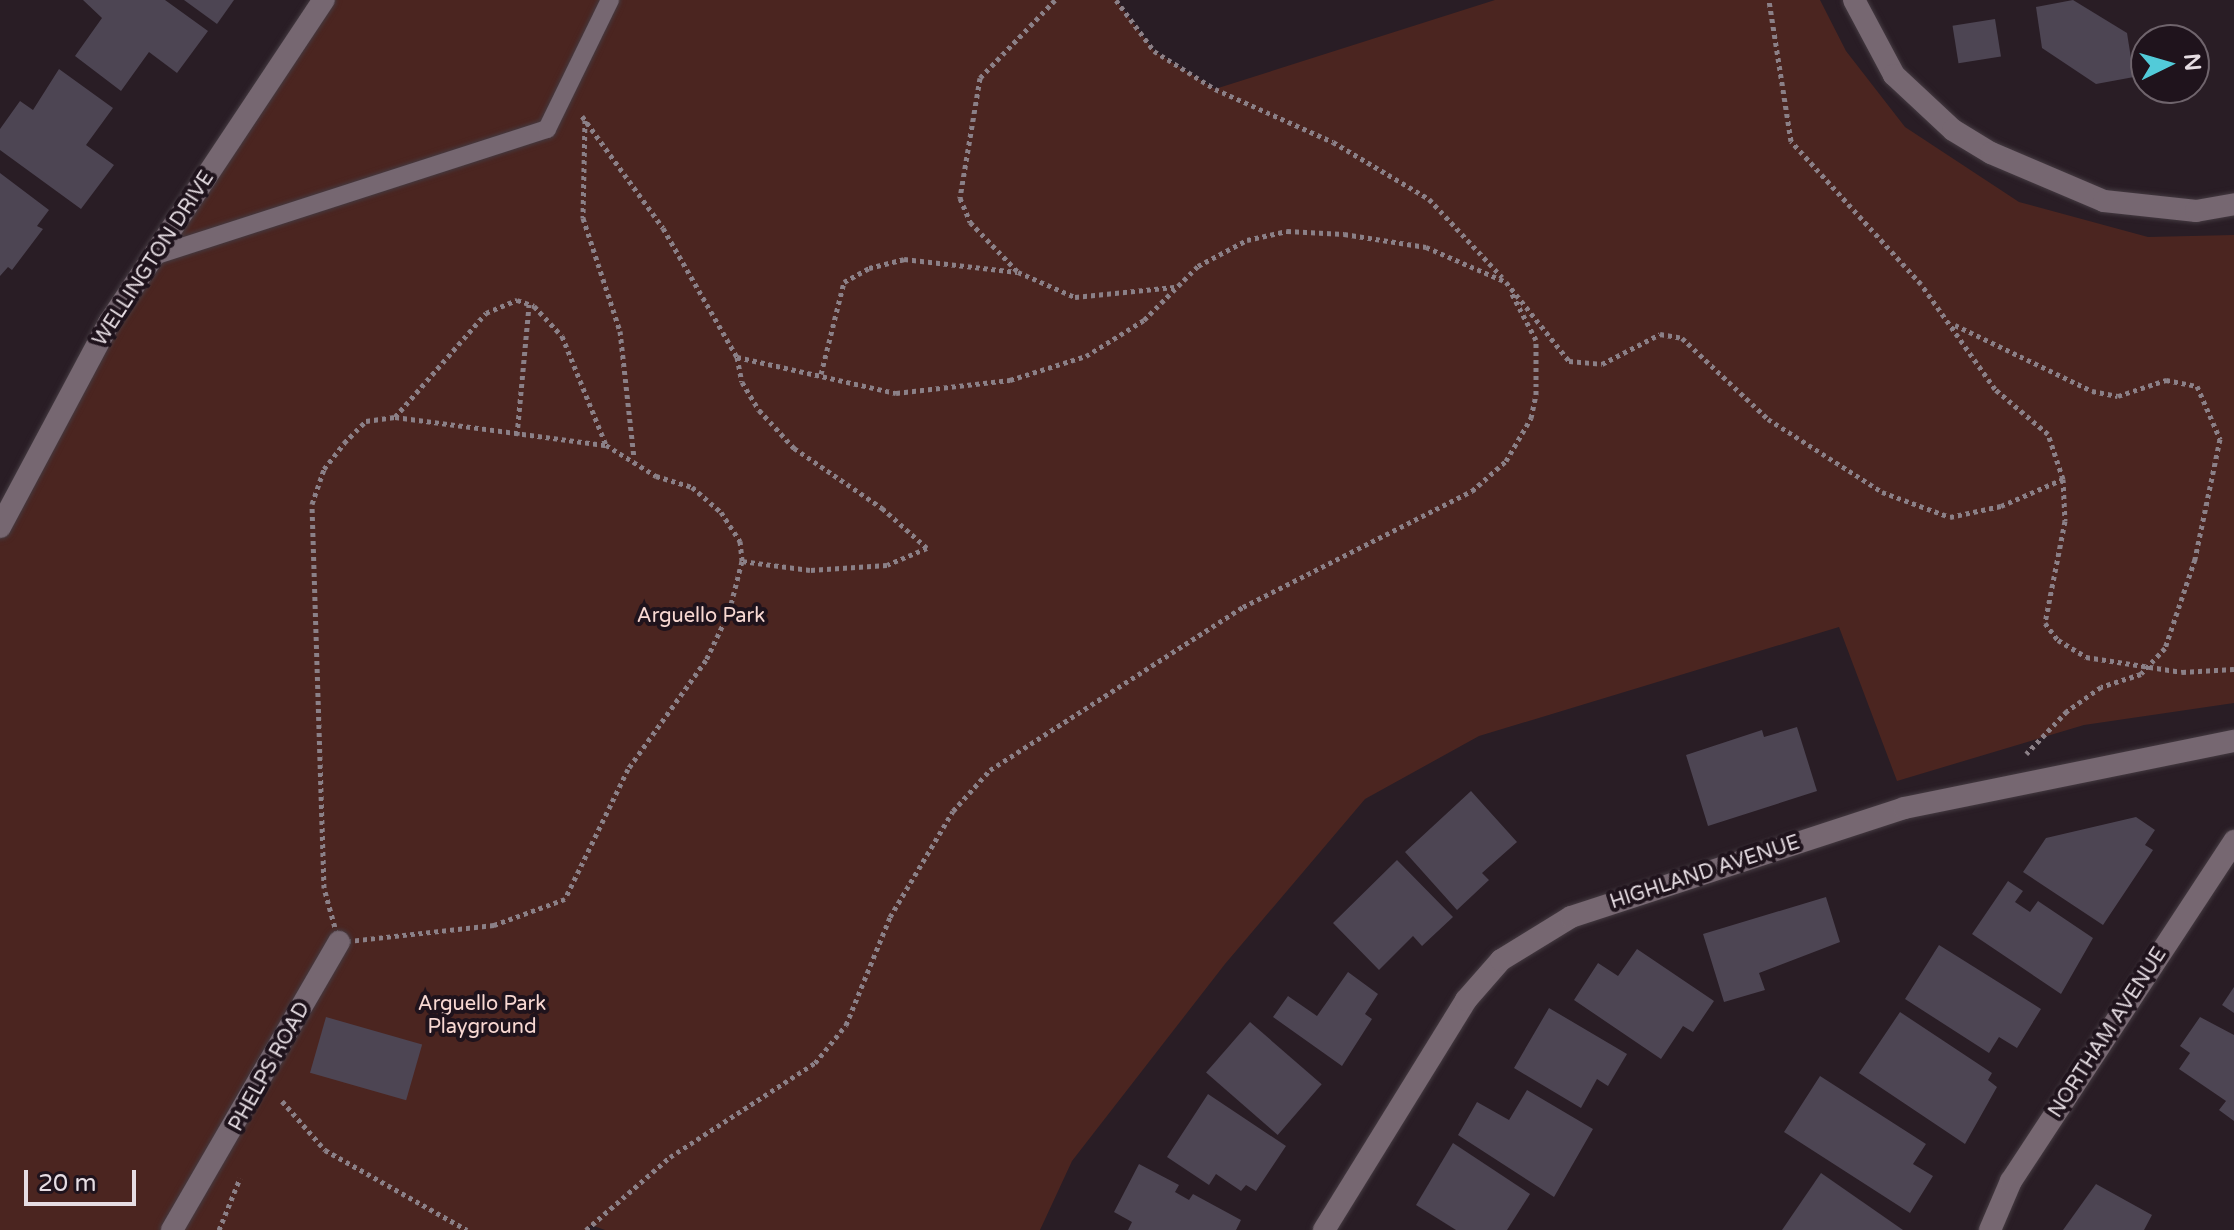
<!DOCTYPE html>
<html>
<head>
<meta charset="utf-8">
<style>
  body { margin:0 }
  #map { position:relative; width:2234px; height:1230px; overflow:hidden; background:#291d25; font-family:"Varela Round",sans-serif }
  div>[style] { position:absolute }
  .green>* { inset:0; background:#4b2520 }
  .building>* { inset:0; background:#4d4553; transform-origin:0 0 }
  .path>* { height:5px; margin-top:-2.5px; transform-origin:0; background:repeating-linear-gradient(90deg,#8b8087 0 4px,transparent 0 8px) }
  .roads { filter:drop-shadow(0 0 2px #443a41) drop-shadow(0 0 2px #443a41) }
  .service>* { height:18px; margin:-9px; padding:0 9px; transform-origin:9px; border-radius:9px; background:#766771 }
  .minor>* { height:22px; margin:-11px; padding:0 11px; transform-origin:11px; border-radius:11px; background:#766771 }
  span { translate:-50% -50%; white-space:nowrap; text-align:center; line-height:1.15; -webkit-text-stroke:8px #1f131c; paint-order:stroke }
  .street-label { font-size:20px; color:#e6dde3 }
  .park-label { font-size:20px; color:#f8d8d2 }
  .north { position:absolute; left:2130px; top:24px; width:80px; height:80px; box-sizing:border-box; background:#1f131c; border:2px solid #6f646c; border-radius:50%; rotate:85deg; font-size:22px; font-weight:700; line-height:32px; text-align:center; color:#e6dde3 }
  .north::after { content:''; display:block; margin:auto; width:28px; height:36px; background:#52cbd9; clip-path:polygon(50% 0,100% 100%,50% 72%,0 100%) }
  .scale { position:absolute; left:24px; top:1170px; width:112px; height:36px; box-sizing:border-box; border:4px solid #e6dde3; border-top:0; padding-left:10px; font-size:24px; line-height:28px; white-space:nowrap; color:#e6dde3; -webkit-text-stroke:6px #1f131c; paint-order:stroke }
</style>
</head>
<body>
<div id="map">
  <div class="green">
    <i style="clip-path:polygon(324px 0,1116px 0,1154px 51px,1215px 89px,1495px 0,1820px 0,1846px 51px,1905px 127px,2019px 202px,2148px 237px,2234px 235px,2234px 703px,2084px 725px,1897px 781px,1839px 627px,1479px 736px,1365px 799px,1225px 964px,1072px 1161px,1040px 1230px,605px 1230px,591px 1225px,586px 1230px,0 1230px,0 526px,154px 256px)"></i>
  </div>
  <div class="building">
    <i style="clip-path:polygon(83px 0,165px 0,208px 31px,177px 73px,149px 52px,121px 91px,75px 56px,102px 18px)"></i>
    <i style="clip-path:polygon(184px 0,234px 0,217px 24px)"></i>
    <i style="clip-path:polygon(2073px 0,2127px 33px,2134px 77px,2096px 84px,2042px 48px,2036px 7px)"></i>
    <i style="left:1995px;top:19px;width:38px;height:43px;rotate:81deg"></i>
    <i style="clip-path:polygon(59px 69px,113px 108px,86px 145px,114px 165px,81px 209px,0 150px,0 129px,20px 101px,33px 110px)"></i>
    <i style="clip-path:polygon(0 173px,49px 210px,37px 226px,43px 229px,12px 270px,8px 267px,0 276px)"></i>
    <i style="clip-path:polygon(1797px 727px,1817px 791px,1708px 826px,1686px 755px,1762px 730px,1764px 737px)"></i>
    <i style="clip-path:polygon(1471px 791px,1517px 842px,1482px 873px,1489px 880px,1457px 910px,1405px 852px)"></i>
    <i style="clip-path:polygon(2136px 817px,2155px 830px,2145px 845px,2153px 850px,2103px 925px,2023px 872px,2046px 838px)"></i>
    <i style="clip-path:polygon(1397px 860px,1453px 917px,1422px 946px,1413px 936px,1379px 970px,1333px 923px)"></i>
    <i style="clip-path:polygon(2008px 881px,2023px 891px,2015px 902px,2030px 912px,2038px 901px,2093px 938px,2061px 994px,1972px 934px)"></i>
    <i style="clip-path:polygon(1826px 897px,1840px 942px,1759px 973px,1765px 990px,1724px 1002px,1703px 934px)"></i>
    <i style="clip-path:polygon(1939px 945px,2041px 1009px,2017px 1048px,1999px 1037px,1989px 1053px,1905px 999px)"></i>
    <i style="clip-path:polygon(1637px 949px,1714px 1001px,1693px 1032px,1683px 1026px,1661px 1059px,1574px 1000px,1598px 963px,1618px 976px)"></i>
    <i style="clip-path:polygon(1348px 972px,1378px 994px,1365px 1014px,1372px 1019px,1342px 1066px,1273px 1017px,1288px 996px,1317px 1016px)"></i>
    <i style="clip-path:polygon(2234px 987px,2234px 1013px,2222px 1005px)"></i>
    <i style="clip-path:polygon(1549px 1008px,1627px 1054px,1608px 1086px,1597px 1079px,1581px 1108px,1514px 1068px)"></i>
    <i style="clip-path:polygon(1900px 1012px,1992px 1073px,1988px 1080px,1997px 1087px,1965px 1144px,1859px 1073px)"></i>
    <i style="left:326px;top:1017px;width:100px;height:58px;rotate:16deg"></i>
    <i style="clip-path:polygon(2200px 1017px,2234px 1035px,2234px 1121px,2219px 1110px,2226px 1101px,2179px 1069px,2190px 1053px,2180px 1046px)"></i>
    <i style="left:1250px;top:1022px;width:95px;height:67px;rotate:41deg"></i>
    <i style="clip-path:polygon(1820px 1076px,1926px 1144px,1913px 1164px,1933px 1176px,1910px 1213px,1784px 1132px)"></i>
    <i style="clip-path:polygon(1527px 1090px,1593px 1129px,1554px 1197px,1458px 1135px,1477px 1102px,1509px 1120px)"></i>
    <i style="clip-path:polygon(1208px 1094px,1286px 1146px,1256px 1191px,1246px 1185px,1241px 1191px,1216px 1174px,1209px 1185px,1167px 1157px)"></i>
    <i style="clip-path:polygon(1453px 1143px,1530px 1194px,1507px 1230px,1456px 1230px,1416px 1205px)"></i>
    <i style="clip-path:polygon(1139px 1164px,1179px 1185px,1175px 1192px,1189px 1200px,1193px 1194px,1241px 1220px,1236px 1230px,1128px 1230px,1132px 1222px,1114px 1212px)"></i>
    <i style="clip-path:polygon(1821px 1173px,1903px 1230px,1782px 1230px)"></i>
    <i style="clip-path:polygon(2096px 1184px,2152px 1215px,2144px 1230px,2063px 1230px)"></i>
  </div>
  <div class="path">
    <i style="left:1055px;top:0;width:108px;rotate:133.9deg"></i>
    <i style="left:980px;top:78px;width:122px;rotate:99.5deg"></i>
    <i style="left:960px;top:198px;width:26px;rotate:67deg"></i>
    <i style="left:970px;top:222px;width:69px;rotate:46.2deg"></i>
    <i style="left:1018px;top:272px;width:62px;rotate:23.7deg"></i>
    <i style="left:1075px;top:297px;width:100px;rotate:-5.8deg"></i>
    <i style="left:1116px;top:0;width:64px;rotate:53.3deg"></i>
    <i style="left:1154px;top:51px;width:72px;rotate:31.9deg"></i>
    <i style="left:1215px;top:89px;width:129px;rotate:24.2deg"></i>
    <i style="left:1333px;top:142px;width:112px;rotate:30.7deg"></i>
    <i style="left:1429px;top:199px;width:107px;rotate:46.9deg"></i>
    <i style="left:582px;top:116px;width:138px;rotate:54.1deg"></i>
    <i style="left:663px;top:228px;width:149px;rotate:60.2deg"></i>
    <i style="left:737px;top:357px;width:163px;rotate:12.8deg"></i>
    <i style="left:896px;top:393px;width:115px;rotate:-6.5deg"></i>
    <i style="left:1010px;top:380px;width:80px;rotate:-17.5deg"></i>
    <i style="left:1086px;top:356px;width:68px;rotate:-31.8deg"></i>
    <i style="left:1144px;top:320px;width:76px;rotate:-45deg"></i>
    <i style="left:1198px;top:266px;width:55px;rotate:-28deg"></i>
    <i style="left:1247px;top:240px;width:41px;rotate:-12.7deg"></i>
    <i style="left:1287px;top:231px;width:57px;rotate:3deg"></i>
    <i style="left:1344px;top:234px;width:83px;rotate:9deg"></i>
    <i style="left:1426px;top:247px;width:87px;rotate:23.6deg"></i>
    <i style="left:1506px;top:282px;width:101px;rotate:51.4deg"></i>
    <i style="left:1569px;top:361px;width:33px;rotate:5deg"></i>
    <i style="left:1602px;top:364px;width:65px;rotate:-27.3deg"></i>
    <i style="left:1660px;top:334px;width:22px;rotate:10deg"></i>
    <i style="left:1682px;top:338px;width:118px;rotate:43.3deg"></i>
    <i style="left:1768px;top:419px;width:135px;rotate:32.6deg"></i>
    <i style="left:1882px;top:492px;width:72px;rotate:20.2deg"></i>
    <i style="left:1950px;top:517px;width:52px;rotate:-12.2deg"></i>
    <i style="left:2001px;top:506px;width:68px;rotate:-23.5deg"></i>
    <i style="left:2063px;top:479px;width:47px;rotate:-108.4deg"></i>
    <i style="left:2048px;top:434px;width:70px;rotate:-139.7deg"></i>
    <i style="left:1995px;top:389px;width:128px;rotate:-125.2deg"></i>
    <i style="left:1921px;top:284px;width:193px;rotate:-132.3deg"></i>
    <i style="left:1791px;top:141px;width:143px;rotate:-98.9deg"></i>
    <i style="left:585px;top:120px;width:98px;rotate:91.2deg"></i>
    <i style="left:583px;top:218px;width:119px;rotate:71.9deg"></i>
    <i style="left:620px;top:331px;width:127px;rotate:83.7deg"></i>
    <i style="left:1955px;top:325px;width:152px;rotate:25.7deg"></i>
    <i style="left:2092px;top:391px;width:26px;rotate:11deg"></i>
    <i style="left:2118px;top:396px;width:51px;rotate:-18.4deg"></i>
    <i style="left:2166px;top:380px;width:32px;rotate:11deg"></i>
    <i style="left:2197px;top:386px;width:58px;rotate:66.5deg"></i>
    <i style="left:2220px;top:439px;width:123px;rotate:101.8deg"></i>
    <i style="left:2195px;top:559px;width:94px;rotate:108.6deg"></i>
    <i style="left:2165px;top:648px;width:35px;rotate:133deg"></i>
    <i style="left:2141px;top:674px;width:42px;rotate:162deg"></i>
    <i style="left:2101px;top:687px;width:42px;rotate:144.8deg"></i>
    <i style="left:2067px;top:711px;width:59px;rotate:133.6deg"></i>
    <i style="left:737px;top:357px;width:25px;rotate:79deg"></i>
    <i style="left:742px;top:382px;width:33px;rotate:59deg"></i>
    <i style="left:759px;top:410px;width:52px;rotate:47.4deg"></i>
    <i style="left:794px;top:448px;width:107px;rotate:34.3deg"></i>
    <i style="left:882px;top:508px;width:60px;rotate:41.6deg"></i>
    <i style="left:927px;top:548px;width:43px;rotate:157deg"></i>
    <i style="left:887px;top:565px;width:77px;rotate:176.3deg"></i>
    <i style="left:810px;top:570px;width:69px;rotate:-172.5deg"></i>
    <i style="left:821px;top:374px;width:95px;rotate:-76deg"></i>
    <i style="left:844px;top:282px;width:29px;rotate:-29deg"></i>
    <i style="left:869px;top:268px;width:36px;rotate:-14deg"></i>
    <i style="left:904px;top:259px;width:114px;rotate:6.6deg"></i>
    <i style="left:395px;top:417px;width:213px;rotate:7.6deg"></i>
    <i style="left:606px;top:445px;width:59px;rotate:31.8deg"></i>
    <i style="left:656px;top:476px;width:38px;rotate:17deg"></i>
    <i style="left:692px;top:487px;width:38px;rotate:41deg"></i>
    <i style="left:721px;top:512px;width:35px;rotate:57deg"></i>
    <i style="left:740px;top:541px;width:20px;rotate:84deg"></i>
    <i style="left:742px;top:561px;width:53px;rotate:104.3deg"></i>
    <i style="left:729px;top:612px;width:53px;rotate:115.6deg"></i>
    <i style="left:706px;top:660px;width:134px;rotate:125.6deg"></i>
    <i style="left:628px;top:769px;width:144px;rotate:115.9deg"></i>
    <i style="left:565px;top:899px;width:76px;rotate:159.9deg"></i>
    <i style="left:494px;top:925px;width:156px;rotate:173.7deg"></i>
    <i style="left:339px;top:942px;width:56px;rotate:-105.5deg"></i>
    <i style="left:324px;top:888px;width:384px;rotate:-91.8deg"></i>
    <i style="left:312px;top:504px;width:37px;rotate:-71deg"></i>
    <i style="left:324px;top:469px;width:33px;rotate:-52deg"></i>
    <i style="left:344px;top:443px;width:31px;rotate:-45deg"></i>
    <i style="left:366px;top:421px;width:29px;rotate:-8deg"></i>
    <i style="left:395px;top:417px;width:138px;rotate:-48.8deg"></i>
    <i style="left:486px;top:313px;width:34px;rotate:-23deg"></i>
    <i style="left:517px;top:300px;width:18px;rotate:19deg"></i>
    <i style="left:534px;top:306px;width:41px;rotate:47deg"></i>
    <i style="left:562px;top:336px;width:118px;rotate:68deg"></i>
    <i style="left:517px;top:435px;width:131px;rotate:-84.7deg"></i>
    <i style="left:2063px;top:479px;width:42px;rotate:87.3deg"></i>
    <i style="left:2065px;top:521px;width:104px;rotate:101.1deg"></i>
    <i style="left:2045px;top:623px;width:21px;rotate:53deg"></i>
    <i style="left:2058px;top:640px;width:33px;rotate:31deg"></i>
    <i style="left:2086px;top:657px;width:97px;rotate:8.9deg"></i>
    <i style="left:2182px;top:672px;width:52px;rotate:-3.3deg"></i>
    <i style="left:282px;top:1101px;width:65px;rotate:48.7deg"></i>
    <i style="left:325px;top:1150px;width:163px;rotate:29.4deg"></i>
    <i style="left:219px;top:1230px;width:56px;rotate:-68deg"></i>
    <i style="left:586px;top:1230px;width:111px;rotate:-41deg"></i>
    <i style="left:670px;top:1157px;width:173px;rotate:-33deg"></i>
    <i style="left:815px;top:1063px;width:49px;rotate:-50.8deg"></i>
    <i style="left:846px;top:1025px;width:117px;rotate:-67.8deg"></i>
    <i style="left:890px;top:917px;width:123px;rotate:-59.3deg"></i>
    <i style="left:953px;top:811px;width:55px;rotate:-47.9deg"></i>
    <i style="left:990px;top:770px;width:301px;rotate:-32.8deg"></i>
    <i style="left:1243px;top:607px;width:257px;rotate:-26.9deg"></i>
    <i style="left:1472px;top:491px;width:45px;rotate:-41.4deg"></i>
    <i style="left:1506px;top:461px;width:50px;rotate:-59.8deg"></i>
    <i style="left:1531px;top:418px;width:24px;rotate:-78deg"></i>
    <i style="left:1536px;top:395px;width:55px;rotate:-90deg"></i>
    <i style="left:1536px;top:340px;width:54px;rotate:-117.5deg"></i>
  </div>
  <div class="roads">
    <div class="service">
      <i style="left:154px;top:256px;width:413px;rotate:-17.9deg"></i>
      <i style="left:547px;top:129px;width:144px;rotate:-64deg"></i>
    </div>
    <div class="minor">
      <i style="left:1854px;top:0;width:85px;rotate:61.9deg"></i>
      <i style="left:1894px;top:75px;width:81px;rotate:43deg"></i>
      <i style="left:1953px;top:130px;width:44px;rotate:31.2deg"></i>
      <i style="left:1991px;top:153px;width:123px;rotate:23deg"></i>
      <i style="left:2104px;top:201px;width:93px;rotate:6.2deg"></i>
      <i style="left:2196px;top:211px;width:39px;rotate:-10deg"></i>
      <i style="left:0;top:527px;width:231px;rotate:-61.9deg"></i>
      <i style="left:109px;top:323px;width:388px;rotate:-56.4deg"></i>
      <i style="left:172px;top:1230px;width:333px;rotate:-59.9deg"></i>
      <i style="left:1324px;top:1230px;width:270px;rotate:-58.3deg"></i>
      <i style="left:1466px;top:1000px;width:53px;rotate:-48.8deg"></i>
      <i style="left:1501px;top:960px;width:82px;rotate:-31.6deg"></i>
      <i style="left:1571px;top:917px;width:350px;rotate:-18.1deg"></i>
      <i style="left:1904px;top:808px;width:337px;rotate:-11.5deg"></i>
      <i style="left:1990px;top:1230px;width:53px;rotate:-66.8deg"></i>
      <i style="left:2011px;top:1181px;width:407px;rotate:-56.7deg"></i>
    </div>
  </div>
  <div class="street-label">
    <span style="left:154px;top:259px;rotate:-57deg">WELLINGTON DRIVE</span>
    <span style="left:1705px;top:873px;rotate:-18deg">HIGHLAND AVENUE</span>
    <span style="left:2108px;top:1033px;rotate:-57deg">NORTHAM AVENUE</span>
    <span style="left:270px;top:1067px;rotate:-61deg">PHELPS ROAD</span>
  </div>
  <div class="park-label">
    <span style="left:701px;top:616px">Arguello Park</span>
    <span style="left:482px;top:1016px">Arguello Park<br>Playground</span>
  </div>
  <div class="north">N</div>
  <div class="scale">20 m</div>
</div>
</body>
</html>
